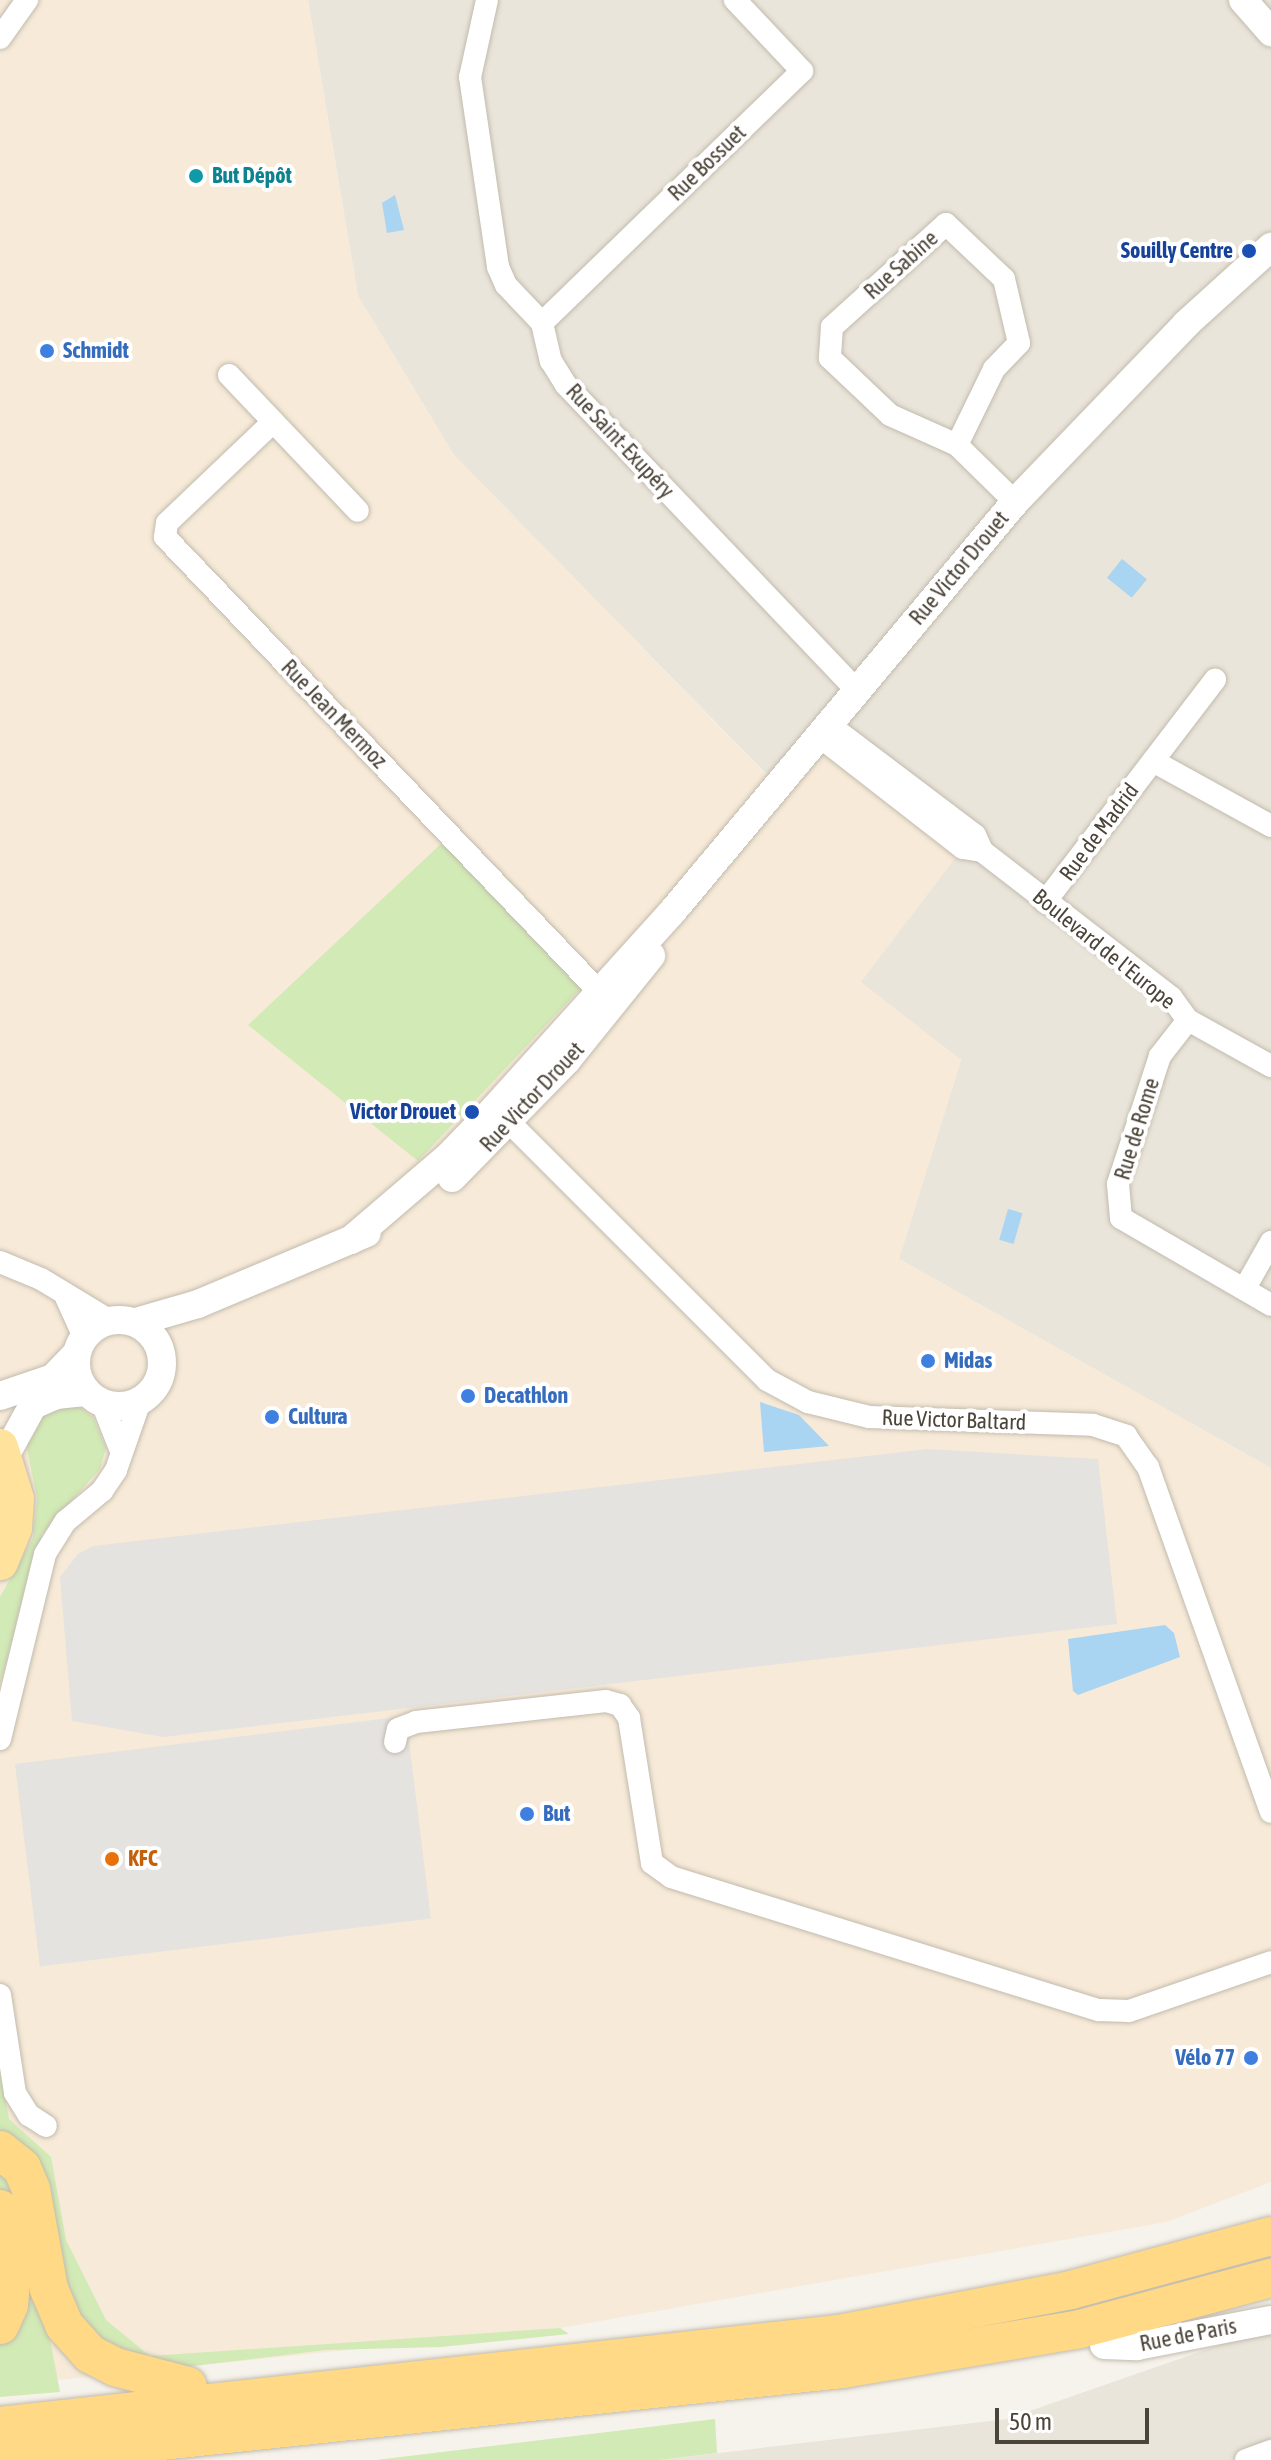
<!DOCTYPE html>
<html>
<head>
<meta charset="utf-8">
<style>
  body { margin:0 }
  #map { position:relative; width:1271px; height:2460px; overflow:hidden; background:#f6f3ec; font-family:"Asap Condensed",sans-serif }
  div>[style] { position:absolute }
  .residential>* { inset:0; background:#eae5da }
  .commercial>* { inset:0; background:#f7ead8 }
  .green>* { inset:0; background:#d2eab5 }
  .parking>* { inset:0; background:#e5e3e0; transform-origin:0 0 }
  .water>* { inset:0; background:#a9d4f2; transform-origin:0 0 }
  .roads { filter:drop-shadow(0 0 2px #c2bbae) drop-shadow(0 0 2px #c2bbae) }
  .minor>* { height:22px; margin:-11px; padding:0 11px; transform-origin:11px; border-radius:11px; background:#fff }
  .tertiary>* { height:28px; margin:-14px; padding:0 14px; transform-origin:14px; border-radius:14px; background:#fff }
  .tertiary>.ring { margin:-14px; padding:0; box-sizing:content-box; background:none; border:28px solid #fff; border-radius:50% }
  .primary>* { height:36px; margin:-18px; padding:0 18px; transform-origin:18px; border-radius:18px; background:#ffe39c }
  .trunk>* { height:38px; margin:-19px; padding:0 19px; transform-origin:19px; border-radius:19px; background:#ffd985 }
  .dots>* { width:22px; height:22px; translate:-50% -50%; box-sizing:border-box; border:4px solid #fff; border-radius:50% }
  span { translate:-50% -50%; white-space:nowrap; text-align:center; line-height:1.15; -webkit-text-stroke:8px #fff; paint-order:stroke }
  .street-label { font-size:22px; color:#4b4439 }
  .culture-label { font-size:22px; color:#0d838f; font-weight:700 }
  .left { translate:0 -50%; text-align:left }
  .transit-label { font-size:22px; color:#164399; font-weight:700 }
  .right { translate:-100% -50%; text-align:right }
  .shop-label { font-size:22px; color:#366cbe; font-weight:700 }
  .food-label { font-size:22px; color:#c56008; font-weight:700 }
  .scale { position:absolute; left:995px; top:2408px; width:154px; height:36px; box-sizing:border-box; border:4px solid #4b4439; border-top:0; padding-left:10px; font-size:24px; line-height:28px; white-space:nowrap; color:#4b4439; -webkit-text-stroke:6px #fff; paint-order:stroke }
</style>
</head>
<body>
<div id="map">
  <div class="residential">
    <i style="clip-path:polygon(308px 0,1271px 0,1271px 1468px,899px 1259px,961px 1060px,860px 982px,778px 786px,454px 455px,358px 296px)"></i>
    <i style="clip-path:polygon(1271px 2327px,1271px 2460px,659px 2460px,1007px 2419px)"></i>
  </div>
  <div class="commercial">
    <i style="clip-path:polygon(0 0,308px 0,358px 296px,454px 455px,777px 786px,819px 736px,963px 848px,861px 982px,961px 1060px,899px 1259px,1271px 1468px,1271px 2182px,1166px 2222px,560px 2328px,0 2386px)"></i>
  </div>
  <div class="green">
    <i style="clip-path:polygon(443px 842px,583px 986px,418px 1161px,248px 1025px)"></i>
    <i style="clip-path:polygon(61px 1405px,81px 1408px,93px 1417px,106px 1448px,100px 1469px,42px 1534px,0 1684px,0 1597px,33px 1538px,37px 1497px,26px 1444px,37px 1420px)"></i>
    <i style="clip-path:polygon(0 2065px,9px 2119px,51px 2157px,66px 2240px,106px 2320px,150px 2356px,560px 2328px,569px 2334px,441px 2347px,326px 2350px,151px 2371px,85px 2334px,0 2134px)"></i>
    <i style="clip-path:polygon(0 2160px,22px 2193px,60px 2392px,0 2397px)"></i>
    <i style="clip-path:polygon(715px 2419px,717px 2453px,659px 2460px,376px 2460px)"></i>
  </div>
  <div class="parking">
    <i style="clip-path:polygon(928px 1449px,1098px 1459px,1117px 1624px,163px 1737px,72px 1721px,60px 1577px,78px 1554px,93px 1546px)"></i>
    <i style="left:406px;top:1716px;width:204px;height:394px;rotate:83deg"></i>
  </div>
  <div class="water">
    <i style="clip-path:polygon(395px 195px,404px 230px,387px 233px,382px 203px)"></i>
    <i style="left:1122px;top:559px;width:32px;height:24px;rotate:39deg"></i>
    <i style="left:1008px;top:1209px;width:15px;height:32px;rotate:16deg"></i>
    <i style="clip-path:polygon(760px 1402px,799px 1415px,829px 1446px,764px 1452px)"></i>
    <i style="clip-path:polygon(1165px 1625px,1174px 1633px,1180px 1657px,1078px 1695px,1073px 1691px,1068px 1639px)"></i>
  </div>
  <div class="roads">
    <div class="minor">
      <i style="left:487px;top:0;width:79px;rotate:102.4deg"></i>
      <i style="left:470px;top:77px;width:192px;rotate:81.6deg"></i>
      <i style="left:498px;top:267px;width:20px;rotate:66deg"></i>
      <i style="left:506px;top:285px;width:52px;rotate:46.5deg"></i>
      <i style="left:542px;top:323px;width:39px;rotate:77deg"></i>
      <i style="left:551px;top:361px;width:28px;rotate:58deg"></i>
      <i style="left:566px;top:385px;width:421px;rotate:46.4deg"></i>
      <i style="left:0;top:38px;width:47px;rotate:-54.6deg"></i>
      <i style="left:542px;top:323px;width:362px;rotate:-44.1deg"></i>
      <i style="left:802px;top:71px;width:98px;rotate:-133.3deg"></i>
      <i style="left:229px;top:375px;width:187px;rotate:46.5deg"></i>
      <i style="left:273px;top:422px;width:146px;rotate:136.4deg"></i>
      <i style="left:167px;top:523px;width:14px;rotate:98deg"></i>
      <i style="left:165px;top:537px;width:643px;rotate:46.32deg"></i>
      <i style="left:957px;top:445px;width:85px;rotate:-64deg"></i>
      <i style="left:994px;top:369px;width:36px;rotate:-46deg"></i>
      <i style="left:1019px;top:343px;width:66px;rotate:-103.2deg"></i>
      <i style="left:1004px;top:279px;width:80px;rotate:-136.5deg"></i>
      <i style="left:946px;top:224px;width:154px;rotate:137.9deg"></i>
      <i style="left:832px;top:327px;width:31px;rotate:94deg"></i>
      <i style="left:830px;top:358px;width:83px;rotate:43.5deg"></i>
      <i style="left:890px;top:415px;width:73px;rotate:24.1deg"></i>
      <i style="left:957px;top:445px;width:81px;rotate:44.5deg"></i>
      <i style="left:828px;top:724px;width:184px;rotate:37.1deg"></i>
      <i style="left:975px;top:835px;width:17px;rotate:66deg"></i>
      <i style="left:982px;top:851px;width:239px;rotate:37.7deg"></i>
      <i style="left:1171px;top:997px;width:29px;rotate:54deg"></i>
      <i style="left:1188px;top:1020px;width:95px;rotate:29deg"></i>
      <i style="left:819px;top:736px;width:182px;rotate:37.9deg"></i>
      <i style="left:963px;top:848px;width:19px;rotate:9deg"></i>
      <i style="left:1153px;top:761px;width:135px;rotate:28.8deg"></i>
      <i style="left:1045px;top:902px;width:280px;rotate:-52.6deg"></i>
      <i style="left:1188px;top:1020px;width:46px;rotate:127.9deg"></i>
      <i style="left:1160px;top:1056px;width:135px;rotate:108.2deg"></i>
      <i style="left:1118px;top:1184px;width:34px;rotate:85deg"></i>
      <i style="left:1121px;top:1218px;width:173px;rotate:30.1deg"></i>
      <i style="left:496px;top:1109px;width:383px;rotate:45deg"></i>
      <i style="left:767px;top:1380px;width:47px;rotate:28.2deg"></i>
      <i style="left:808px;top:1402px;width:63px;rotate:13.8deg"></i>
      <i style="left:869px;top:1417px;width:224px;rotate:2deg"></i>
      <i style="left:1093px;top:1425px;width:35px;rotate:18deg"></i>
      <i style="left:1126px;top:1436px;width:38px;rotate:55deg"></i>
      <i style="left:1148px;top:1467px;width:366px;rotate:70.4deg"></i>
      <i style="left:0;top:1262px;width:44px;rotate:22.5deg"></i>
      <i style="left:41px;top:1279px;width:79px;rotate:31.1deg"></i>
      <i style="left:1245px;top:1288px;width:53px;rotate:-60.5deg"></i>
      <i style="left:64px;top:1293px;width:48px;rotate:65.6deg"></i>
      <i style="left:102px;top:1403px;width:52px;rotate:68.4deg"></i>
      <i style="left:0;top:1739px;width:190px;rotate:-76.3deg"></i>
      <i style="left:45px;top:1554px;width:39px;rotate:-58deg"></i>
      <i style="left:66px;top:1521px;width:47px;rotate:-39.8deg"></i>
      <i style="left:102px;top:1491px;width:25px;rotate:-56deg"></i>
      <i style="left:116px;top:1470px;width:73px;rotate:-70.8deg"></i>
      <i style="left:395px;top:1742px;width:13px;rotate:-77deg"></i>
      <i style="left:398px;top:1729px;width:19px;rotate:-21deg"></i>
      <i style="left:416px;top:1722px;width:191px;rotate:-6.3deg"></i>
      <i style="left:606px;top:1701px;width:15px;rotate:16deg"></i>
      <i style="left:620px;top:1705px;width:16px;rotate:55deg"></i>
      <i style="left:629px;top:1718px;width:147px;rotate:81deg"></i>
      <i style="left:652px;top:1863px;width:24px;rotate:36deg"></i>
      <i style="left:671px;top:1877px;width:448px;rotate:17.3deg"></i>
      <i style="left:1099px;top:2010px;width:30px;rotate:2deg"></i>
      <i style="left:1129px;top:2011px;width:150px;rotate:-19deg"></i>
      <i style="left:0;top:1995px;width:99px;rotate:81.3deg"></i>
      <i style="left:15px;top:2093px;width:26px;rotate:58deg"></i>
      <i style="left:29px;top:2115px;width:20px;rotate:33deg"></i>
      <i style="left:1246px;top:2460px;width:27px;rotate:-20deg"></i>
    </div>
    <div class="tertiary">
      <i style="left:1243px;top:0;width:43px;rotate:48.8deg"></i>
      <i style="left:452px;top:1178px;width:165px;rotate:-45.7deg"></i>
      <i style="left:567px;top:1060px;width:134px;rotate:-51.1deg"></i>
      <i style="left:351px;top:1240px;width:130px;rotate:-40.6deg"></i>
      <i style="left:450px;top:1155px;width:65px;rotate:-46.2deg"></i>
      <i style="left:495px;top:1108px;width:264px;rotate:-47.9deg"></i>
      <i style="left:672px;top:912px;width:535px;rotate:-50.08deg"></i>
      <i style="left:1015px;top:502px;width:247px;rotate:-46.1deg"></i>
      <i style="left:1186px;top:324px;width:115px;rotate:-42.2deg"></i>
      <i class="ring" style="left:76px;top:1320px;width:58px;height:58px"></i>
      <i style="left:136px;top:1322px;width:65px;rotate:-16.2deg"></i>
      <i style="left:198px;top:1304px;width:183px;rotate:-22.8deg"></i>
      <i style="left:0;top:1396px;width:56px;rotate:-18.8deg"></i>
      <i style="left:53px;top:1378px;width:33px;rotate:-46deg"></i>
      <i style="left:5px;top:1456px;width:58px;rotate:-61.2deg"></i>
      <i style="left:33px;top:1405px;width:25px;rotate:-23deg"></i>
      <i style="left:56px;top:1395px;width:31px;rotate:-6deg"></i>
      <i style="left:1104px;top:2345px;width:33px;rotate:2deg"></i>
      <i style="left:1137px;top:2346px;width:136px;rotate:-11deg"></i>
    </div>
    <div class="primary">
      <i style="left:0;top:1447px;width:54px;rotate:72.9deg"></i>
      <i style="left:16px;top:1499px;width:29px;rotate:94deg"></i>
      <i style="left:14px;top:1528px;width:37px;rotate:112deg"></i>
    </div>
    <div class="trunk">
      <i style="left:0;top:2150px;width:28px;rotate:39deg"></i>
      <i style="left:22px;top:2168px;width:23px;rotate:67deg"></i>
      <i style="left:31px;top:2189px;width:102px;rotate:79.8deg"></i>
      <i style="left:49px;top:2289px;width:39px;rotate:67deg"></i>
      <i style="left:64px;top:2325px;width:39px;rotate:48deg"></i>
      <i style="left:90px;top:2354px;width:28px;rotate:27deg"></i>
      <i style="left:115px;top:2367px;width:75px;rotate:14.6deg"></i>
      <i style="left:0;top:2209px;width:44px;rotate:71.6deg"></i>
      <i style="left:14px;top:2251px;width:54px;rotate:95.3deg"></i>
      <i style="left:9px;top:2305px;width:22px;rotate:114deg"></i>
      <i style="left:0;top:2426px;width:844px;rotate:-6.26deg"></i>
      <i style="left:839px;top:2334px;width:236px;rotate:-10.7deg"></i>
      <i style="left:1071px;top:2290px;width:207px;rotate:-15.1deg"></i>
      <i style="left:0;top:2458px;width:847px;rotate:-6.03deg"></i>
      <i style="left:842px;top:2369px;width:241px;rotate:-9.5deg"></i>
      <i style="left:1080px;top:2329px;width:198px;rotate:-15deg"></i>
    </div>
  </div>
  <div class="dots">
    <i style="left:196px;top:176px;background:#0f9aa8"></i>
    <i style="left:1249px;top:251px;background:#1a4fb4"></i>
    <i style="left:47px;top:351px;background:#3f7fe0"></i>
    <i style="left:472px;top:1112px;background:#1a4fb4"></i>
    <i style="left:928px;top:1361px;background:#3f7fe0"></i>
    <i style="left:468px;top:1396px;background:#3f7fe0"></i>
    <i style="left:272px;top:1417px;background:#3f7fe0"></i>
    <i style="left:527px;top:1814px;background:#3f7fe0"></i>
    <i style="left:112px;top:1859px;background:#e8710a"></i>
    <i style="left:1251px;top:2058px;background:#3f7fe0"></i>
  </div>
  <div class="street-label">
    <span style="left:707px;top:163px;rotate:-44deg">Rue Bossuet</span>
    <span style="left:901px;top:265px;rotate:-42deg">Rue Sabine</span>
    <span style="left:620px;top:441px;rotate:47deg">Rue Saint-Exupéry</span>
    <span style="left:959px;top:568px;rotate:-50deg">Rue Victor Drouet</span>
    <span style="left:334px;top:714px;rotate:46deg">Rue Jean Mermoz</span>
    <span style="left:1099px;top:832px;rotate:-53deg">Rue de Madrid</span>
    <span style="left:1104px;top:949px;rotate:39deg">Boulevard de l'Europe</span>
    <span style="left:532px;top:1097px;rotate:-47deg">Rue Victor Drouet</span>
    <span style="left:1137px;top:1129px;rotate:-73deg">Rue de Rome</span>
    <span style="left:954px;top:1420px;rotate:2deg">Rue Victor Baltard</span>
    <span style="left:1188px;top:2335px;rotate:-11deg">Rue de Paris</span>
  </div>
  <div class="culture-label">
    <span class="left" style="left:212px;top:176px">But Dépôt</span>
  </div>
  <div class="transit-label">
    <span class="right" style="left:1233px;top:251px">Souilly Centre</span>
    <span class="right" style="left:456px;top:1112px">Victor Drouet</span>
  </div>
  <div class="shop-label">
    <span class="left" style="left:63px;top:351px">Schmidt</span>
    <span class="left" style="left:944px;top:1361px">Midas</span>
    <span class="left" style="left:484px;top:1396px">Decathlon</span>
    <span class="left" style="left:288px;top:1417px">Cultura</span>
    <span class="left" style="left:543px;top:1814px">But</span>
    <span class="right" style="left:1235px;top:2058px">Vélo 77</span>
  </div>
  <div class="food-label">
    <span class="left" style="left:128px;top:1859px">KFC</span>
  </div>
  <div class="scale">50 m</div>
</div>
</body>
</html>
